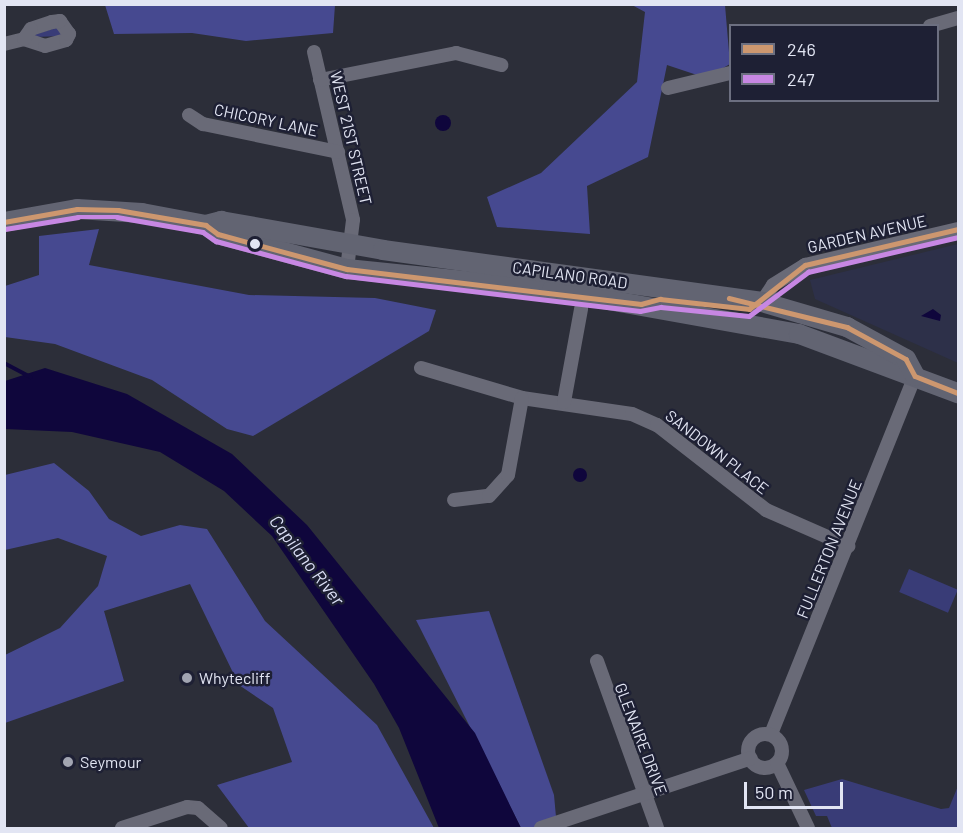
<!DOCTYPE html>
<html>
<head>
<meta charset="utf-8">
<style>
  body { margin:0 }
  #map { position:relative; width:963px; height:833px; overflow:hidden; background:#2c2e39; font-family:Barlow,sans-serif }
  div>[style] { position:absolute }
  .built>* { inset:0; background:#2d3049 }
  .green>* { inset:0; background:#393c77; transform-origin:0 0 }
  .forest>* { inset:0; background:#464990 }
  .water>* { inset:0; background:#0f063c }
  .round { border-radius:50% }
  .stream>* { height:4px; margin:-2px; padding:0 2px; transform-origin:2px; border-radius:2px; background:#0f063c }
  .minor>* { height:14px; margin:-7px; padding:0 7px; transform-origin:7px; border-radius:7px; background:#696a77 }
  .minor>.ring { margin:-7px; padding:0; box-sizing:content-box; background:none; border:14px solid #696a77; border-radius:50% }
  .secondary>* { height:20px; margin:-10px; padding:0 10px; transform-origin:10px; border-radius:10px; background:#626472 }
  .bus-1>* { height:4.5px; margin:-2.25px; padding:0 2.25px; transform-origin:2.25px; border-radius:2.25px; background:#cd976f }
  .bus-2>* { height:4.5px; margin:-2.25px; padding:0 2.25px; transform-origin:2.25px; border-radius:2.25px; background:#c787e3 }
  .dots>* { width:16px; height:16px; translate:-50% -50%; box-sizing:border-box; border:3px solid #1e2034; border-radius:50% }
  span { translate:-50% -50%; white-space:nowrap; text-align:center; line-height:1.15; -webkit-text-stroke:5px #1e2034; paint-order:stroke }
  .street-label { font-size:16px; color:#e2e5f3 }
  .poi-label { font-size:16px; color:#e2e5f3 }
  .left { translate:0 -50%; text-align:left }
  .water-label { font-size:18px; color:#dbdff6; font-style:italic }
  .frame { position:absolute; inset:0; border:6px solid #e2e5f3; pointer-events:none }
  .legend { position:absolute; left:729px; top:24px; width:210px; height:78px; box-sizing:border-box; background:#1e2034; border:2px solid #6c6f80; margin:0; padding:8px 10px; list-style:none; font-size:18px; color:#e2e5f3 }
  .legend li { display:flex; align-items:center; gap:12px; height:30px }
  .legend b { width:30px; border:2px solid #6c6f80 }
  .scale { position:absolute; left:744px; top:782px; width:99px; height:27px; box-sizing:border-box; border:3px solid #e2e5f3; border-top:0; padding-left:8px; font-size:18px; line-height:21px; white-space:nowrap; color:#e2e5f3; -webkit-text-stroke:4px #1e2034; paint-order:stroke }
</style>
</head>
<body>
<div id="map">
  <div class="built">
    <i style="clip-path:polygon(958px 244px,958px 363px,815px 299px,810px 280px)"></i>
  </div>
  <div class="green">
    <i style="clip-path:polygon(59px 27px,62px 36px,34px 37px,36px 34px)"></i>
    <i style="left:909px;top:569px;width:53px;height:25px;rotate:23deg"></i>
    <i style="clip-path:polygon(842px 779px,941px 809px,949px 808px,958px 786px,958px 828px,832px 828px,827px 816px,816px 816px,804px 790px)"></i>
  </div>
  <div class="forest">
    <i style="clip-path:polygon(105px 5px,105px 4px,335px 5px,333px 33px,246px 41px,192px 33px,114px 34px)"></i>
    <i style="clip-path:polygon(632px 5px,725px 5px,730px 64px,706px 78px,667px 65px,648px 157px,587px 186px,590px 234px,497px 227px,487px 197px,541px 173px,637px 82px,645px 12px)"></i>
    <i style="clip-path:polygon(99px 229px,89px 265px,249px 295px,375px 298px,436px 310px,429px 331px,253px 436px,227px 429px,152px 380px,55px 344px,5px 337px,5px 286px,39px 275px,39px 236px)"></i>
    <i style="clip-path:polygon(54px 463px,89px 491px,109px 519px,141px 536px,180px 525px,207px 529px,265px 621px,377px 725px,434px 828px,249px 828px,217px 785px,292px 762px,273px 708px,239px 685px,190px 584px,104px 611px,124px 681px,5px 723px,5px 655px,60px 628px,98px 586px,107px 556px,58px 538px,5px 550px,5px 475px)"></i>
    <i style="clip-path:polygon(489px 611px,554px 795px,557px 828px,521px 828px,416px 620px)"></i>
  </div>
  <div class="water">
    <i class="round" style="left:435px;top:115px;width:16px;height:16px"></i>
    <i style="clip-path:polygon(933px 309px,941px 315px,940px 321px,921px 316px)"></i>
    <i style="clip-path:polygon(45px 368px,127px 394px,232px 454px,307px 525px,475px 733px,521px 828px,439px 828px,399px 728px,374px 684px,272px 536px,224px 491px,160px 452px,72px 432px,5px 429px,5px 381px)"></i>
    <i class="round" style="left:573px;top:468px;width:14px;height:14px"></i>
  </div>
  <div class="stream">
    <i style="left:4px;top:363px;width:30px;rotate:28deg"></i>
  </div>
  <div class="minor">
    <i style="left:930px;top:26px;width:29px;rotate:-16deg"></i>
    <i style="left:4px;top:44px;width:21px;rotate:-14deg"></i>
    <i style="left:24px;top:39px;width:22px;rotate:18deg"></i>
    <i style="left:45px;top:46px;width:22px;rotate:-16deg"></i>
    <i style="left:66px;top:40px;width:7px;rotate:-63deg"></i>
    <i style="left:69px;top:34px;width:16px;rotate:-125deg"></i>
    <i style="left:60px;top:21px;width:8px;rotate:173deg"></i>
    <i style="left:52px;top:22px;width:22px;rotate:162deg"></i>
    <i style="left:31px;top:29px;width:12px;rotate:125deg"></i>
    <i style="left:314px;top:52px;width:172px;rotate:76.9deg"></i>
    <i style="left:353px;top:220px;width:49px;rotate:97deg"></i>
    <i style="left:320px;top:80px;width:139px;rotate:-11.2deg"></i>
    <i style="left:456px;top:53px;width:47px;rotate:14.9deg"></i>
    <i style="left:668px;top:88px;width:64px;rotate:-13.6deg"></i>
    <i style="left:189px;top:115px;width:17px;rotate:33deg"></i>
    <i style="left:203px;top:124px;width:138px;rotate:11.7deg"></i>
    <i style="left:762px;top:302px;width:20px;rotate:-57deg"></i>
    <i style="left:773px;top:285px;width:38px;rotate:-32deg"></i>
    <i style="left:805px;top:265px;width:157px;rotate:-13.2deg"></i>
    <i style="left:421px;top:368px;width:105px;rotate:16.5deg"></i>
    <i style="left:522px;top:398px;width:111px;rotate:8.3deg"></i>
    <i style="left:632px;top:414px;width:27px;rotate:24deg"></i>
    <i style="left:657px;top:425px;width:138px;rotate:37.9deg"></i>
    <i style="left:766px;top:510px;width:90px;rotate:23.7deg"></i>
    <i style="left:564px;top:402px;width:95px;rotate:-79.6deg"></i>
    <i style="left:454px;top:500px;width:35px;rotate:-7deg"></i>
    <i style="left:489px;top:496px;width:28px;rotate:-48deg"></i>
    <i style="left:508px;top:475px;width:78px;rotate:-79.7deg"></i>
    <i style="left:597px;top:661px;width:177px;rotate:70.2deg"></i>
    <i style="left:771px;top:734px;width:386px;rotate:-68.1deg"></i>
    <i class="ring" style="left:748px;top:734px;width:20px;height:20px"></i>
    <i style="left:777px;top:763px;width:72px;rotate:64.5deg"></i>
    <i style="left:122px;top:828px;width:68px;rotate:-17.9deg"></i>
    <i style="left:187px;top:807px;width:11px;rotate:5deg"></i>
    <i style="left:198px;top:808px;width:30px;rotate:41deg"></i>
    <i style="left:541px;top:828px;width:221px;rotate:-18.4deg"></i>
  </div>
  <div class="secondary">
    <i style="left:4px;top:222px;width:74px;rotate:-10.1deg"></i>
    <i style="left:77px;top:209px;width:65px;rotate:3.5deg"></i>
    <i style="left:142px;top:213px;width:65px;rotate:10.6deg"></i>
    <i style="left:206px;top:225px;width:15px;rotate:37deg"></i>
    <i style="left:218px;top:234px;width:134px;rotate:15.2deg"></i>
    <i style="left:347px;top:269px;width:206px;rotate:5.8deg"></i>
    <i style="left:552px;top:290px;width:251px;rotate:10.1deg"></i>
    <i style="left:799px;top:334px;width:170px;rotate:20.4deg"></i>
    <i style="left:206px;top:225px;width:16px;rotate:-15deg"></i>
    <i style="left:221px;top:221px;width:165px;rotate:10.1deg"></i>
    <i style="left:383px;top:250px;width:383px;rotate:7.8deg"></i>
    <i style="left:762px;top:302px;width:89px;rotate:16.4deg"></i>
    <i style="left:847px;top:327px;width:67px;rotate:28.5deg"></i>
    <i style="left:906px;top:359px;width:19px;rotate:62deg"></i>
  </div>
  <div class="bus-1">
    <i style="left:4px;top:222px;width:74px;rotate:-10.1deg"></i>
    <i style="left:77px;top:209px;width:41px;rotate:1.4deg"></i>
    <i style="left:118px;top:210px;width:89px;rotate:9.7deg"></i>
    <i style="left:206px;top:225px;width:15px;rotate:37deg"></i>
    <i style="left:218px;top:234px;width:134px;rotate:15.2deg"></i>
    <i style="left:347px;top:269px;width:296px;rotate:6.8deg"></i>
    <i style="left:641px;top:304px;width:20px;rotate:-15deg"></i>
    <i style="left:660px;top:299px;width:90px;rotate:6.4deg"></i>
    <i style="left:749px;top:309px;width:71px;rotate:-38.2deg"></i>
    <i style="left:805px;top:265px;width:157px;rotate:-13.2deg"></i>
    <i style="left:729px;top:298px;width:122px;rotate:13.8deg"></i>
    <i style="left:847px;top:327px;width:67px;rotate:28.5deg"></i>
    <i style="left:906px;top:359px;width:19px;rotate:62deg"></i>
    <i style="left:915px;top:376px;width:46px;rotate:21.6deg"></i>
  </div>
  <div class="bus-2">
    <i style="left:5px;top:229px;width:74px;rotate:-9.3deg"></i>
    <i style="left:78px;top:217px;width:39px"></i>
    <i style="left:117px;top:217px;width:87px;rotate:9.9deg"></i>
    <i style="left:203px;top:232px;width:16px;rotate:35deg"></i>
    <i style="left:216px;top:241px;width:135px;rotate:15.1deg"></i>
    <i style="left:346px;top:276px;width:296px;rotate:6.8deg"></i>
    <i style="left:640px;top:311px;width:21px;rotate:-11deg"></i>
    <i style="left:661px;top:307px;width:88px;rotate:5.8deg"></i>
    <i style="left:749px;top:316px;width:74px;rotate:-36.7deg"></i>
    <i style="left:808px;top:272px;width:154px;rotate:-13.1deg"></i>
  </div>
  <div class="dots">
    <i style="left:255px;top:244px;background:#e2e5f3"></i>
    <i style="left:187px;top:678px;background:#a2a5b2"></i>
    <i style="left:68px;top:762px;background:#a2a5b2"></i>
  </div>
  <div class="street-label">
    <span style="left:266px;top:120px;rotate:12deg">CHICORY LANE</span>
    <span style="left:351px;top:138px;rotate:77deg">WEST 21ST STREET</span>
    <span style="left:867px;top:234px;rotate:-13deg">GARDEN AVENUE</span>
    <span style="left:570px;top:275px;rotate:8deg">CAPILANO ROAD</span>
    <span style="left:717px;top:452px;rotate:38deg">SANDOWN PLACE</span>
    <span style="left:829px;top:549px;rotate:-68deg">FULLERTON AVENUE</span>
    <span style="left:641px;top:739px;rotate:69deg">GLENAIRE DRIVE</span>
  </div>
  <div class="poi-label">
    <span class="left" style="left:199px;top:678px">Whytecliff</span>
    <span class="left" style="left:80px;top:762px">Seymour</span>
  </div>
  <div class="water-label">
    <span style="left:307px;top:560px;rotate:52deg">Capilano River</span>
  </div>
  <div class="frame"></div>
  <ul class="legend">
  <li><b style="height:8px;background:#cd976f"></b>246</li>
  <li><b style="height:8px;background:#c787e3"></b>247</li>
  </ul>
  <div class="scale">50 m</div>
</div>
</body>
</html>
